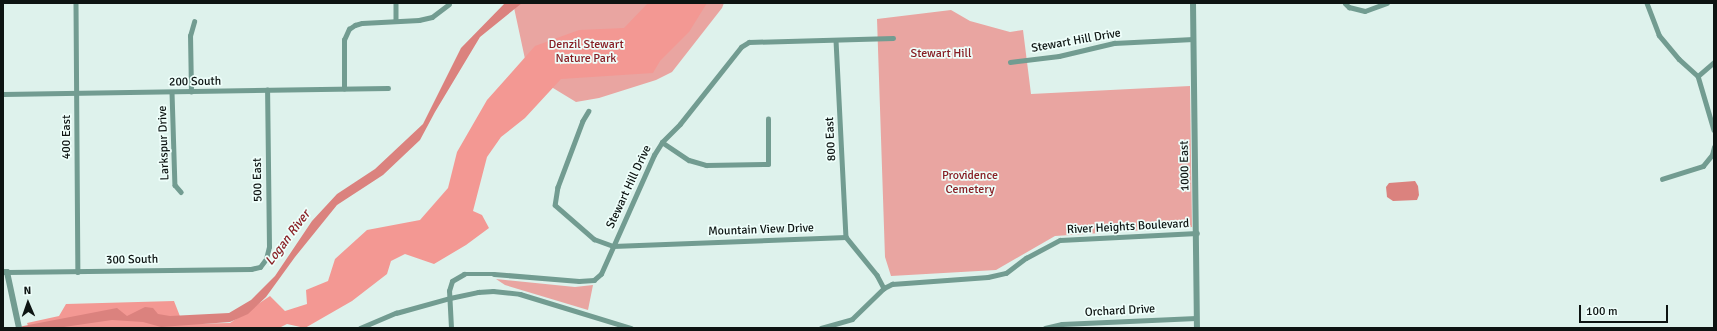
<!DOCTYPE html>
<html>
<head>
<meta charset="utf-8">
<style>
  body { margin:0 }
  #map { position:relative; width:1717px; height:331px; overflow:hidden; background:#def2ec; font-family:Signika,sans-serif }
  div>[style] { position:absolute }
  .green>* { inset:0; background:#e9a5a1 }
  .forest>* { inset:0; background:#f39893 }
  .water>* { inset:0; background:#db827e }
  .minor>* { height:4.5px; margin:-2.25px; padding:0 2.25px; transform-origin:2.25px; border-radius:2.25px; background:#729c91 }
  .tertiary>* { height:6px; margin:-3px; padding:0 3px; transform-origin:3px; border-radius:3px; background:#729c91 }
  span { translate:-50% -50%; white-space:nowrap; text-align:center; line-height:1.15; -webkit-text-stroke:3.5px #eefefa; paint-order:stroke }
  .street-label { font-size:12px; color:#0d1412 }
  .park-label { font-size:12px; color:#871e24 }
  .water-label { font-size:13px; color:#8a2126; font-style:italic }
  .frame { position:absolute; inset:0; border:4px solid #0d1412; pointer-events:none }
  .north { position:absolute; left:8px; top:283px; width:40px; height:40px; -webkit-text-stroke:3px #eefefa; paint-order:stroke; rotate:358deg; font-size:11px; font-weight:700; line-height:16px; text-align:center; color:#0d1412 }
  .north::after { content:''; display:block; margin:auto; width:14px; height:18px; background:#0d1412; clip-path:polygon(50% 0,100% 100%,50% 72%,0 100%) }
  .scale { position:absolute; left:1579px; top:305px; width:89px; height:18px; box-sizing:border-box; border:2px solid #0d1412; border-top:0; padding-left:5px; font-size:12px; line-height:14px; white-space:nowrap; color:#0d1412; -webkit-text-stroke:3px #eefefa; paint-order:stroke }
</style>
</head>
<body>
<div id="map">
  <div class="green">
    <i style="clip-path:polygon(513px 3px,724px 3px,722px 8px,672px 72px,656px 80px,599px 98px,576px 102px,553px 88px,539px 87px,525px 59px)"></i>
    <i style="clip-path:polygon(951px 10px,970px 21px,1010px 32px,1023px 30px,1031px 94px,1190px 86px,1192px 227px,1055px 236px,996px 270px,891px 276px,885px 257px,877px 19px)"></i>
    <i style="clip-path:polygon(496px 279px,575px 287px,593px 285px,588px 310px,505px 285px)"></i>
  </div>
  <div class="forest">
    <i style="clip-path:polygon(648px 3px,707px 3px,689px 32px,660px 61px,653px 73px,561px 79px,525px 118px,501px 137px,487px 157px,473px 211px,482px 215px,489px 228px,466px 245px,434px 264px,405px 254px,391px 261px,387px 274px,352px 301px,305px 328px,287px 324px,279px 328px,29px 328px,27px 323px,59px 316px,66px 304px,174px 301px,183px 324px,230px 323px,270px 296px,285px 311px,307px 304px,306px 290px,328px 281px,335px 259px,367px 230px,420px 220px,448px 188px,457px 152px,487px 100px,535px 46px,579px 30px,624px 28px)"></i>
  </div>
  <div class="water">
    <i style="clip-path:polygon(505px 3px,522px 3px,480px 37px,435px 112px,420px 140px,383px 175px,337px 205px,295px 257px,266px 297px,248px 314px,230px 322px,161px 327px,143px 322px,112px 320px,57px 328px,13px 328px,117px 308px,127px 316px,145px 307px,153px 308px,158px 314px,170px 316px,229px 313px,251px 300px,275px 276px,312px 221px,337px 194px,375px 169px,423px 124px,461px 48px)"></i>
    <i style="clip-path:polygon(1415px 181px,1418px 186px,1419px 195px,1417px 200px,1393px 201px,1387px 197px,1386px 187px,1389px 183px)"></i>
  </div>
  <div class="minor">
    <i style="left:76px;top:3px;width:269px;rotate:89.6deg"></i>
    <i style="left:396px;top:3px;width:18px;rotate:90deg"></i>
    <i style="left:1345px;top:3px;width:6px;rotate:45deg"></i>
    <i style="left:1349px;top:7px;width:16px;rotate:14deg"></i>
    <i style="left:1365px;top:11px;width:23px;rotate:-20deg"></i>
    <i style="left:1647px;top:3px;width:34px;rotate:69deg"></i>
    <i style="left:1659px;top:35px;width:31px;rotate:50deg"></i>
    <i style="left:1679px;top:59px;width:25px;rotate:42deg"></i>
    <i style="left:1698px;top:76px;width:56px;rotate:73.5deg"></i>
    <i style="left:836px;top:40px;width:197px;rotate:87.1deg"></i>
    <i style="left:1010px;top:62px;width:49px;rotate:-7deg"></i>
    <i style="left:1059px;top:56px;width:57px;rotate:-13.3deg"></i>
    <i style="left:1114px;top:43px;width:79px;rotate:-2.9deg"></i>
    <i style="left:1698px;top:76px;width:21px;rotate:-41deg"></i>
    <i style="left:344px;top:89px;width:49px;rotate:-90deg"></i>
    <i style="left:344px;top:40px;width:12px;rotate:-66deg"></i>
    <i style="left:349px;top:29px;width:7px;rotate:-34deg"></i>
    <i style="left:355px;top:25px;width:7px;rotate:-16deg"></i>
    <i style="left:362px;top:23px;width:57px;rotate:-3deg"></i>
    <i style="left:419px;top:20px;width:13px;rotate:-13deg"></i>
    <i style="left:432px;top:17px;width:21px;rotate:-37deg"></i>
    <i style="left:172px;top:92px;width:93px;rotate:88.2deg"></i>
    <i style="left:175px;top:185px;width:9px;rotate:49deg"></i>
    <i style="left:191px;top:92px;width:56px;rotate:-91deg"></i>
    <i style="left:190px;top:36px;width:15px;rotate:-74deg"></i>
    <i style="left:3px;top:94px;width:385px;rotate:-0.9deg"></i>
    <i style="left:589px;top:111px;width:12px;rotate:121deg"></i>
    <i style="left:583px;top:121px;width:71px;rotate:110.7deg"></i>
    <i style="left:558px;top:187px;width:18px;rotate:99deg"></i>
    <i style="left:555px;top:205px;width:52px;rotate:41.1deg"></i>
    <i style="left:594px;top:239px;width:20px;rotate:20deg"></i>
    <i style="left:613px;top:246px;width:233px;rotate:-2.2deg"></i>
    <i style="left:846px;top:237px;width:49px;rotate:50.8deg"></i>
    <i style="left:877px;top:275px;width:15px;rotate:62deg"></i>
    <i style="left:662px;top:142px;width:32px;rotate:34deg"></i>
    <i style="left:689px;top:160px;width:18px;rotate:16deg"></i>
    <i style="left:706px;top:165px;width:62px;rotate:-0.9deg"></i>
    <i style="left:768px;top:164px;width:45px;rotate:-90deg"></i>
    <i style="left:1662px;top:179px;width:43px;rotate:-17.6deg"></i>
    <i style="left:1703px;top:166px;width:14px;rotate:-51deg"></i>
    <i style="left:1712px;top:155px;width:8px;rotate:-76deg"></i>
    <i style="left:7px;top:272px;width:244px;rotate:-0.7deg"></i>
    <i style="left:251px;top:269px;width:9px;rotate:-13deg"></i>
    <i style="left:260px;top:267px;width:10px;rotate:-53deg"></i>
    <i style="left:266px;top:259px;width:12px;rotate:-76deg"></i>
    <i style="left:269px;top:247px;width:157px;rotate:-90.7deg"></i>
    <i style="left:360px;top:328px;width:39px;rotate:-23deg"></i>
    <i style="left:396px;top:313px;width:56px;rotate:-15.5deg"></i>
    <i style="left:450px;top:298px;width:29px;rotate:-12deg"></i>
    <i style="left:478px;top:292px;width:15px;rotate:-4deg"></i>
    <i style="left:493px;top:291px;width:27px;rotate:6deg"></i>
    <i style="left:520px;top:294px;width:116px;rotate:17deg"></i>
    <i style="left:451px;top:328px;width:37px;rotate:-93deg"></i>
    <i style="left:449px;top:291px;width:10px;rotate:-73deg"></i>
    <i style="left:452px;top:281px;width:14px;rotate:-30deg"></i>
    <i style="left:464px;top:274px;width:30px"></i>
    <i style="left:494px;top:274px;width:85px;rotate:4.7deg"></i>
    <i style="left:579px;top:281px;width:15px;rotate:-4deg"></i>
    <i style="left:594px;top:280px;width:9px;rotate:-41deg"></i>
    <i style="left:601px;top:274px;width:130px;rotate:-66deg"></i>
    <i style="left:654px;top:155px;width:15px;rotate:-58deg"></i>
    <i style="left:662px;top:142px;width:25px;rotate:-45deg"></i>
    <i style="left:680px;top:124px;width:98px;rotate:-51.6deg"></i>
    <i style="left:741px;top:47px;width:9px;rotate:-32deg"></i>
    <i style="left:749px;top:42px;width:144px;rotate:-1.6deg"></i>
    <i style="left:821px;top:328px;width:32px;rotate:-16deg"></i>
    <i style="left:852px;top:319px;width:45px;rotate:-44.1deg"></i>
    <i style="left:884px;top:288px;width:9px;rotate:-27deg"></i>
    <i style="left:892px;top:284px;width:96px;rotate:-4.2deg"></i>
    <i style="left:988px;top:277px;width:18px;rotate:-13deg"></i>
    <i style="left:1006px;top:273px;width:25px;rotate:-37deg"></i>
    <i style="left:1026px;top:258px;width:38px;rotate:-28deg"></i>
    <i style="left:1060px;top:240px;width:137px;rotate:-2.9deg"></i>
    <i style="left:1045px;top:328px;width:17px;rotate:-13deg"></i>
    <i style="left:1062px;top:324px;width:134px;rotate:-2.6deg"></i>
  </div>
  <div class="tertiary">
    <i style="left:1193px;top:3px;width:325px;rotate:89.3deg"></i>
    <i style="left:3px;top:272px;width:4px"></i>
    <i style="left:7px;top:272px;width:57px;rotate:77.9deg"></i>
  </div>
  <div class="street-label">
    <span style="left:1076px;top:41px;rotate:-10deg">Stewart Hill Drive</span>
    <span style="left:195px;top:82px;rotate:-1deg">200 South</span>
    <span style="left:67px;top:137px;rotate:-90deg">400 East</span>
    <span style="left:831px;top:139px;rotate:-93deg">800 East</span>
    <span style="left:164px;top:143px;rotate:-92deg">Larkspur Drive</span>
    <span style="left:1185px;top:166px;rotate:-91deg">1000 East</span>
    <span style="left:258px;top:180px;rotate:-91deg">500 East</span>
    <span style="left:629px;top:187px;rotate:-65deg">Stewart Hill Drive</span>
    <span style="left:1128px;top:227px;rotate:-3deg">River Heights Boulevard</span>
    <span style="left:761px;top:230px;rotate:-2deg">Mountain View Drive</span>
    <span style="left:132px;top:260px;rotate:-1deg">300 South</span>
    <span style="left:1120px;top:311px;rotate:-3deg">Orchard Drive</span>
  </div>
  <div class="park-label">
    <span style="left:586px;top:52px">Denzil Stewart<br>Nature Park</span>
    <span style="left:941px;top:54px">Stewart Hill</span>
    <span style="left:970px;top:183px">Providence<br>Cemetery</span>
  </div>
  <div class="water-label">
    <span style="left:288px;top:238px;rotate:-53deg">Logan River</span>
  </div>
  <div class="frame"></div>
  <div class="north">N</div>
  <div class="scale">100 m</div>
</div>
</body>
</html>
